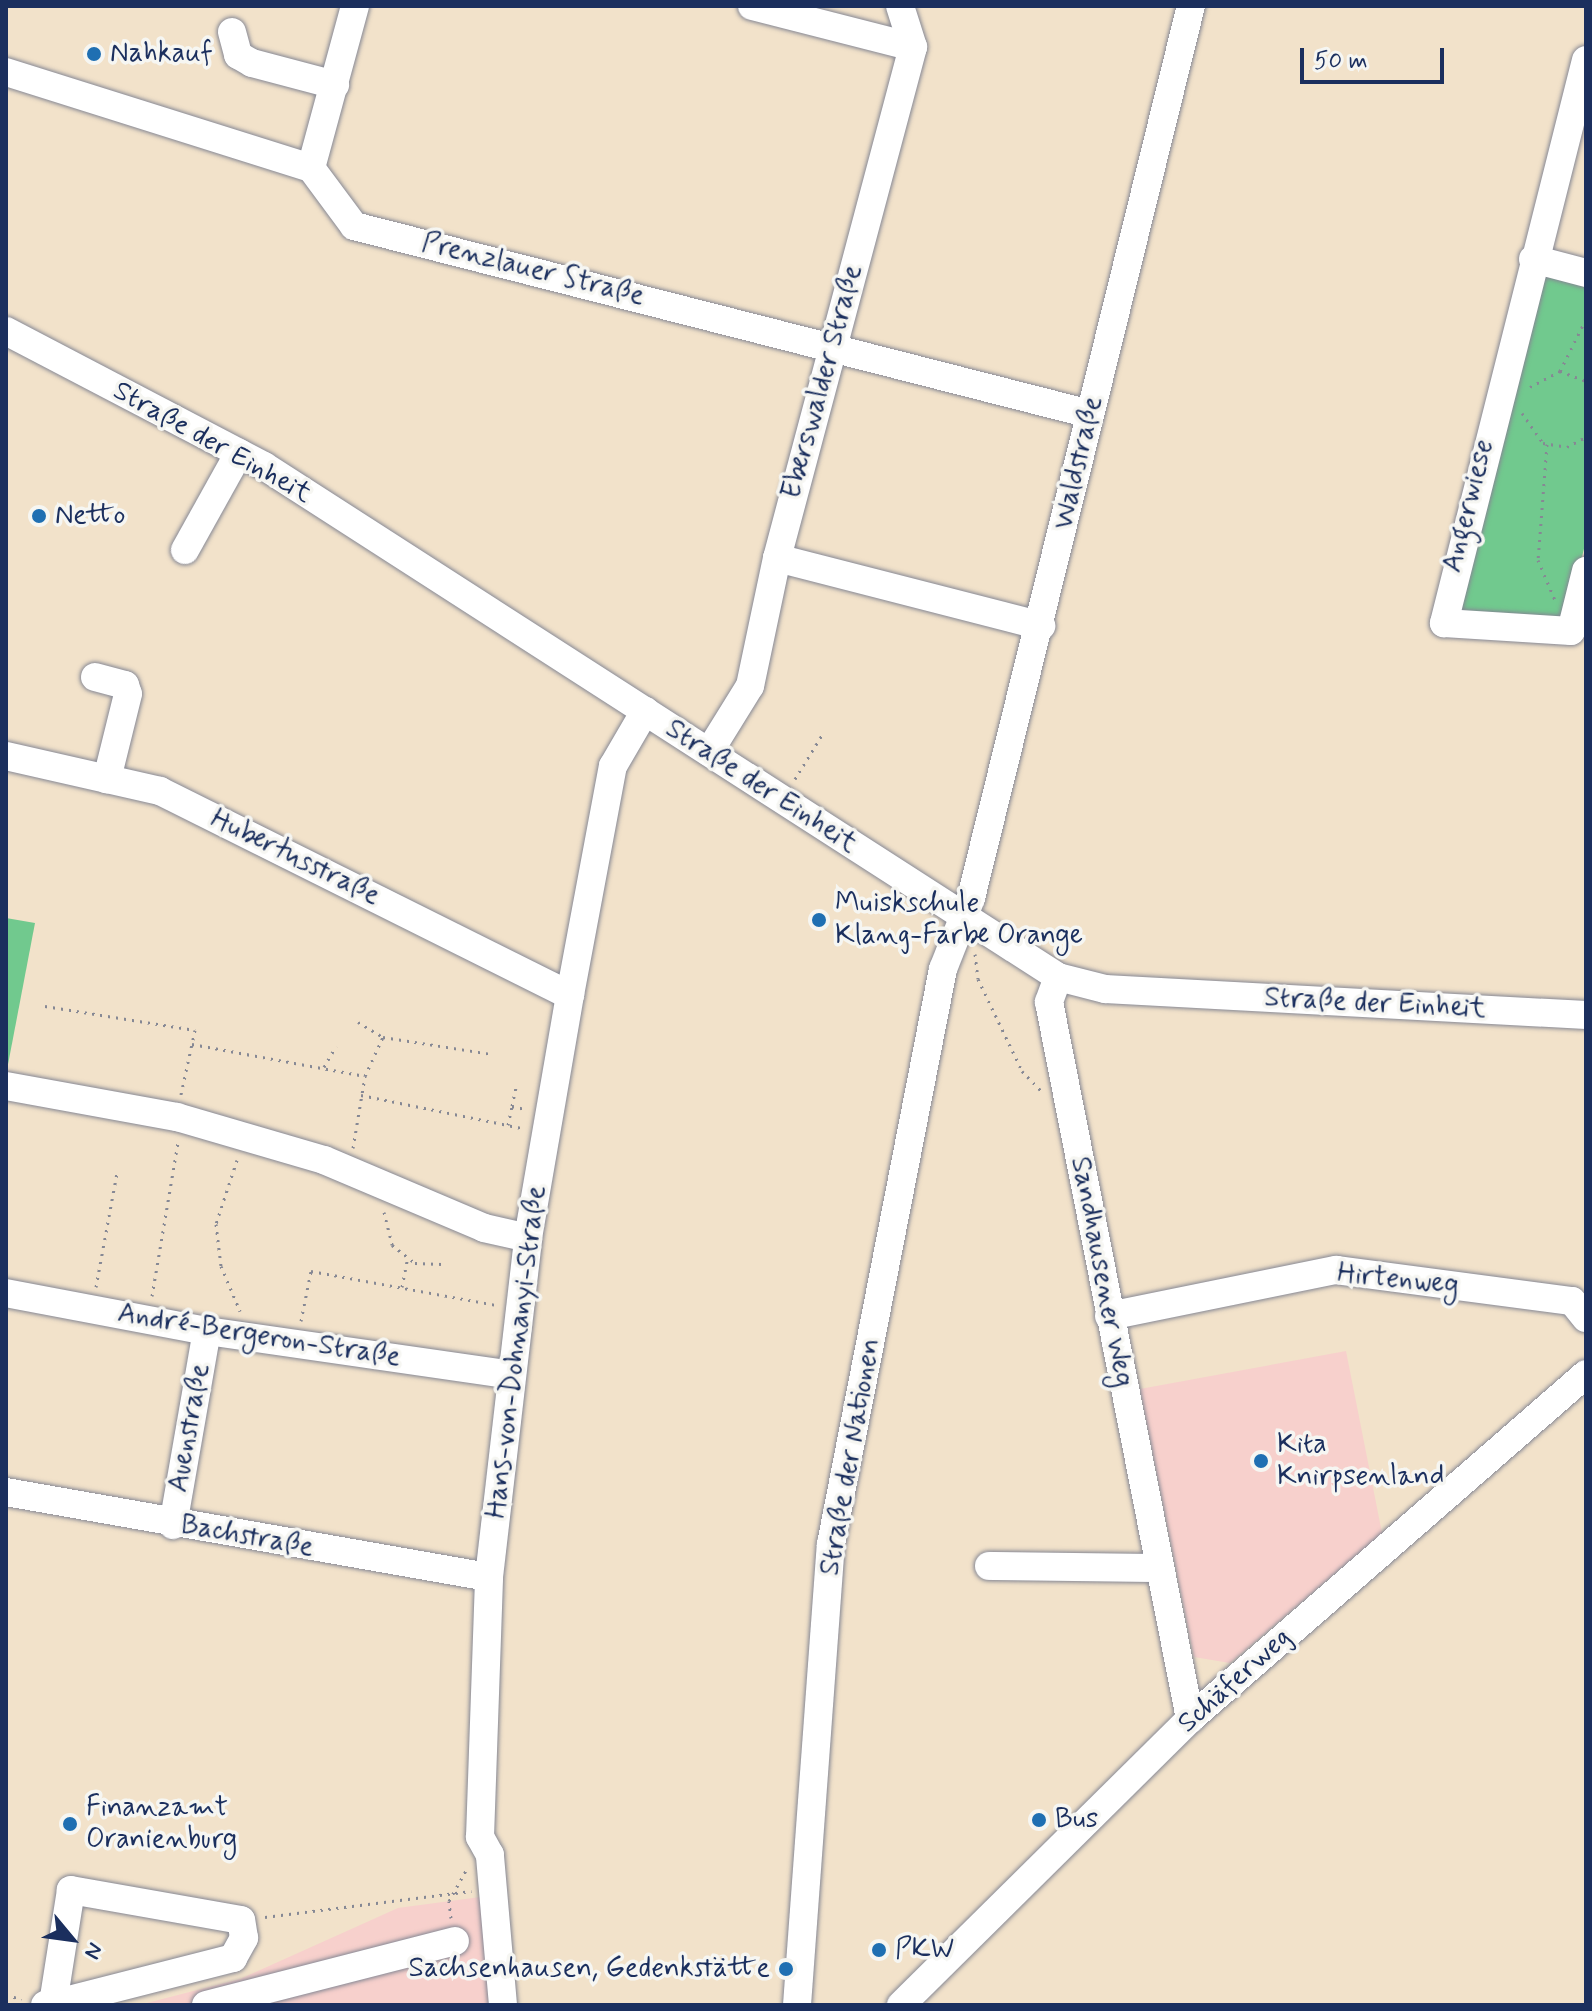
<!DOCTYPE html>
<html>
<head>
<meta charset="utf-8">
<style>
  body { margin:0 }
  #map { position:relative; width:1592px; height:2011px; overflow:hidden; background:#f2e2ca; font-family:Mynerve,sans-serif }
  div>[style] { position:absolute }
  .built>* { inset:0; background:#f7d0cc }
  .green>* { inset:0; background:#71c98e }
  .path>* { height:3px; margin-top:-1.5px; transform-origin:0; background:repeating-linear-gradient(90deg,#868894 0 2px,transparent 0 8px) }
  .roads { filter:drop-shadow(0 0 2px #868894) drop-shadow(0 0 2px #868894) }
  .minor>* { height:28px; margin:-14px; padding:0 14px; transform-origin:14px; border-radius:14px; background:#fff }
  .dots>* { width:22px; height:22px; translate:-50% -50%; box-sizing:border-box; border:4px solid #f6f6f2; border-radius:50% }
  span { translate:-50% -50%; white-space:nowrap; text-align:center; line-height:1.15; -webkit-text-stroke:7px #f6f6f2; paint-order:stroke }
  .poi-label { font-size:28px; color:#1b2f5e }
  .left { translate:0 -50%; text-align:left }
  .right { translate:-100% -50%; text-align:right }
  .street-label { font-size:28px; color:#1b2f5e }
  .frame { position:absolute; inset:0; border:8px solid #1b2f5e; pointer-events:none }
  .north { position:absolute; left:32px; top:1899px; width:80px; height:80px; -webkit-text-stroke:6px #f6f6f2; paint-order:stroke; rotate:119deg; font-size:22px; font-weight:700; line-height:32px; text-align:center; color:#1b2f5e }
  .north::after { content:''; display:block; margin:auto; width:28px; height:36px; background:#1b2f5e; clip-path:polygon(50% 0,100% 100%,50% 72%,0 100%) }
  .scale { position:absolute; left:1300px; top:48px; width:144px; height:36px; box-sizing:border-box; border:4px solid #1b2f5e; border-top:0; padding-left:10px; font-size:24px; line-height:28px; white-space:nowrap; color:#1b2f5e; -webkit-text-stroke:6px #f6f6f2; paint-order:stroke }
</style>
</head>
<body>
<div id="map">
  <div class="built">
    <i style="clip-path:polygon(1346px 1351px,1382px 1533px,1230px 1663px,1194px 1657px,1140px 1389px)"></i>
    <i style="clip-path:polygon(488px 1896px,494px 2005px,139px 2005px,240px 1979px,398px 1908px)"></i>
  </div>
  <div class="green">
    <i style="clip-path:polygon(1537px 268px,1586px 281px,1586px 541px,1565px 623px,1452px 619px)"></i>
    <i style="clip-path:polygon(6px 918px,35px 923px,6px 1075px)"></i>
  </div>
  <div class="path">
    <i style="left:6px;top:39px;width:4px;rotate:14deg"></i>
    <i style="left:1560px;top:371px;width:58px;rotate:-63.4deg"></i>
    <i style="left:1530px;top:387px;width:34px;rotate:-28deg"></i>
    <i style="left:1560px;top:371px;width:28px;rotate:21deg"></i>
    <i style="left:1522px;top:413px;width:37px;rotate:55deg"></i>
    <i style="left:1543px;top:443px;width:24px;rotate:9deg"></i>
    <i style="left:1567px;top:447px;width:21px;rotate:-28deg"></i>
    <i style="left:1547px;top:444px;width:116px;rotate:94.4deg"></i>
    <i style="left:1538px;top:560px;width:43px;rotate:67deg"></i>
    <i style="left:795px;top:779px;width:52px;rotate:-58.5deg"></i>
    <i style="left:975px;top:954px;width:25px;rotate:83deg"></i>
    <i style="left:978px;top:979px;width:102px;rotate:64.4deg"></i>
    <i style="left:1022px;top:1071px;width:29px;rotate:46deg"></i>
    <i style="left:45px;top:1006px;width:152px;rotate:9.1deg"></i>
    <i style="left:195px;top:1030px;width:66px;rotate:102.3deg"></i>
    <i style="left:358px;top:1022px;width:29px;rotate:31deg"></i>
    <i style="left:383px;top:1037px;width:109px;rotate:8.9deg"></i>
    <i style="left:192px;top:1044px;width:176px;rotate:10.5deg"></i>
    <i style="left:324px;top:1067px;width:24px;rotate:-60deg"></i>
    <i style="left:361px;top:1095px;width:164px;rotate:11.6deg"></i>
    <i style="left:512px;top:1106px;width:19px;rotate:-78deg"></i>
    <i style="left:508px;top:1125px;width:19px;rotate:-78deg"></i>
    <i style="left:512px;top:1106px;width:13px;rotate:13deg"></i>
    <i style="left:353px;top:1148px;width:73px;rotate:-80.5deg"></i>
    <i style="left:365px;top:1076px;width:43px;rotate:-65.2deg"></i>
    <i style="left:237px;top:1160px;width:67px;rotate:108.2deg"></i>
    <i style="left:216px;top:1224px;width:42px;rotate:83.2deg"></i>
    <i style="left:221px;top:1266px;width:49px;rotate:67.1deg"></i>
    <i style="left:384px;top:1212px;width:34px;rotate:76deg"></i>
    <i style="left:392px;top:1245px;width:29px;rotate:38deg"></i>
    <i style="left:415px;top:1263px;width:27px;rotate:2deg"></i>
    <i style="left:96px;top:1287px;width:116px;rotate:-79.6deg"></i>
    <i style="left:402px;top:1287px;width:31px;rotate:-79deg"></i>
    <i style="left:152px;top:1296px;width:156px;rotate:-80.4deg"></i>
    <i style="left:301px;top:1321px;width:51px;rotate:-78.7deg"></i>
    <i style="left:311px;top:1271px;width:189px;rotate:10.4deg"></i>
    <i style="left:265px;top:1917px;width:208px;rotate:-7.2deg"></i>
    <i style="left:451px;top:1918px;width:17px;rotate:-97deg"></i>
    <i style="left:449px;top:1901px;width:35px;rotate:-61deg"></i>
    <i style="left:6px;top:1995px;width:16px;rotate:14deg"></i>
  </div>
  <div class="roads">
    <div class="minor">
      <i style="left:752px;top:6px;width:166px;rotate:14.3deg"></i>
      <i style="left:232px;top:32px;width:24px;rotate:75deg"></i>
      <i style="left:238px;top:55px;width:16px;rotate:30deg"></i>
      <i style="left:252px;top:63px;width:86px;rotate:14.8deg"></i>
      <i style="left:1586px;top:60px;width:581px;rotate:104.16deg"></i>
      <i style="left:1444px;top:623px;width:127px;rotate:3.6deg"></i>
      <i style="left:1571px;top:631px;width:62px;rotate:-76deg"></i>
      <i style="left:6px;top:72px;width:320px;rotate:17.5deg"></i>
      <i style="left:311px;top:168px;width:72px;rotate:53.4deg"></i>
      <i style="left:354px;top:226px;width:760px;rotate:14.33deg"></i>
      <i style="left:311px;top:168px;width:168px;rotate:-74.8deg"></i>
      <i style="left:1533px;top:259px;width:55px;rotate:14.8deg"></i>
      <i style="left:6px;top:331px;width:291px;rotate:27.6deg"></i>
      <i style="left:264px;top:466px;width:944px;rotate:32.76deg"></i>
      <i style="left:1058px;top:977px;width:49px;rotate:14.3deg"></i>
      <i style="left:1105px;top:989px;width:482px;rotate:3.1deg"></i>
      <i style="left:185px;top:550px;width:111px;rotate:-60.9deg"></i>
      <i style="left:777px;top:558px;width:273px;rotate:14.4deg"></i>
      <i style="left:95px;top:677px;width:31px;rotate:15deg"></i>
      <i style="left:125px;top:685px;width:9px;rotate:72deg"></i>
      <i style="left:128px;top:694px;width:88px;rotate:103.9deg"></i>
      <i style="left:709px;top:752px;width:78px;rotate:-58.2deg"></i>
      <i style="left:750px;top:686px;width:131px;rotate:-78.1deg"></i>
      <i style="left:777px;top:558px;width:529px;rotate:-75.1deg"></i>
      <i style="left:913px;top:47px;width:43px;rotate:-107.6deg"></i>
      <i style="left:6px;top:756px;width:158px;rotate:12.8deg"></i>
      <i style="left:160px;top:791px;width:458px;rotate:26.5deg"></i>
      <i style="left:1058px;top:977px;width:27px;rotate:110deg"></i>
      <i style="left:1049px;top:1002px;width:731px;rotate:78.87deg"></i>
      <i style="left:6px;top:1086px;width:174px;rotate:10.3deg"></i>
      <i style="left:177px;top:1117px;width:153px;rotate:16.3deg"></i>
      <i style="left:324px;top:1160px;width:174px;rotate:23deg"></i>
      <i style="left:484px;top:1228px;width:45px;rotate:12.8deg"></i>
      <i style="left:6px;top:1293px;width:205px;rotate:10.7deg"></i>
      <i style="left:207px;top:1331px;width:308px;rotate:8.2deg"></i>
      <i style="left:1109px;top:1316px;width:232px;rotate:-11.5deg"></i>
      <i style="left:1336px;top:1270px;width:238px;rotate:7.5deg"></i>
      <i style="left:1572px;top:1301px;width:22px;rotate:51deg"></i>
      <i style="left:6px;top:1492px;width:490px;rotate:10deg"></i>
      <i style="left:173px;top:1525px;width:197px;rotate:-80.1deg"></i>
      <i style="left:989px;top:1566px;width:170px;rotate:0.7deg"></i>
      <i style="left:45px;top:2005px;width:8px;rotate:-7deg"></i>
      <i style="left:53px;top:2004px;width:186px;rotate:-14.3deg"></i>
      <i style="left:233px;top:1958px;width:23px;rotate:-61deg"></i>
      <i style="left:244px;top:1938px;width:18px;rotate:-99deg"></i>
      <i style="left:241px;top:1920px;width:173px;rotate:-170deg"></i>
      <i style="left:71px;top:1890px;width:115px;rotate:99deg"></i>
      <i style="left:206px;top:2005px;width:257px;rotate:-14.4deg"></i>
      <i style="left:503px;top:2005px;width:151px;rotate:-95deg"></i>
      <i style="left:490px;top:1855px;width:21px;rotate:-119deg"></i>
      <i style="left:480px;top:1837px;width:260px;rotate:-88deg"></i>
      <i style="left:489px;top:1577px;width:341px;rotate:-83.4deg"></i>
      <i style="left:528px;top:1238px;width:247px;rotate:-80.2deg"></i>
      <i style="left:570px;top:995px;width:233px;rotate:-79.4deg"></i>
      <i style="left:613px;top:766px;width:64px;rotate:-59.8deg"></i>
      <i style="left:797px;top:2005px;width:462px;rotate:-85.8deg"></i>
      <i style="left:831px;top:1544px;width:586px;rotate:-78.98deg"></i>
      <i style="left:943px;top:969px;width:76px;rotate:-68.5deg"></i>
      <i style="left:971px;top:898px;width:919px;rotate:-76.15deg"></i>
      <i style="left:901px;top:2005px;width:407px;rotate:-44.7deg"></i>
      <i style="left:1190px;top:1719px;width:525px;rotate:-41.06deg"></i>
    </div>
  </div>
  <div class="dots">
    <i style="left:94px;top:54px;background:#1f6fb2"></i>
    <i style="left:39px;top:516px;background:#1f6fb2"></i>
    <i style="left:819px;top:920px;background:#1f6fb2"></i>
    <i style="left:1261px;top:1461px;background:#1f6fb2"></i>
    <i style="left:1039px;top:1820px;background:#1f6fb2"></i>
    <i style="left:70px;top:1824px;background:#1f6fb2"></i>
    <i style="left:879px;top:1950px;background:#1f6fb2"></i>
    <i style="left:786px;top:1969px;background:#1f6fb2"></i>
  </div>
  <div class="poi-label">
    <span class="left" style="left:110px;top:54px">Nahkauf</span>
    <span class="left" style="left:55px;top:516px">Netto</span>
    <span class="left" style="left:835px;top:920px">Muiskschule<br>Klang-Farbe Orange</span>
    <span class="left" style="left:1277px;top:1461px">Kita<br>Knirpsenland</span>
    <span class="left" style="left:86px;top:1824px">Finanzamt<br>Oranienburg</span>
    <span class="left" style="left:1055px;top:1820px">Bus</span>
    <span class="left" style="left:895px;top:1950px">PKW</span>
    <span class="right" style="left:770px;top:1969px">Sachsenhausen, Gedenkstätte</span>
  </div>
  <div class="street-label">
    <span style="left:533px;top:270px;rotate:14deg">Prenzlauer Straße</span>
    <span style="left:823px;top:382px;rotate:-75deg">Eberswalder Straße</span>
    <span style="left:212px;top:443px;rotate:29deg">Straße der Einheit</span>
    <span style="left:1079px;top:463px;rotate:-77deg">Waldstraße</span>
    <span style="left:1469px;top:506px;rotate:-76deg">Angerwiese</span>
    <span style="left:761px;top:787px;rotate:33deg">Straße der Einheit</span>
    <span style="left:295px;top:858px;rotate:26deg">Hubertusstraße</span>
    <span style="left:1375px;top:1004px;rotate:3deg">Straße der Einheit</span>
    <span style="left:1101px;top:1272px;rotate:79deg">Sandhausener Weg</span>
    <span style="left:1398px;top:1280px;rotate:6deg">Hirtenweg</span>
    <span style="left:259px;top:1336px;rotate:9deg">André-Bergeron-Straße</span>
    <span style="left:517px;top:1352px;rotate:-83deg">Hans-von-Dohnanyi-Straße</span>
    <span style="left:190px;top:1428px;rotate:-80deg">Auenstraße</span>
    <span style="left:851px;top:1457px;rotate:-80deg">Straße der Nationen</span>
    <span style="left:247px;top:1537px;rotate:10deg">Bachstraße</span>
    <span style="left:1235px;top:1681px;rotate:-42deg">Schäferweg</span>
  </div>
  <div class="frame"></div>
  <div class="north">N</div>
  <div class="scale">50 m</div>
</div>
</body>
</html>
